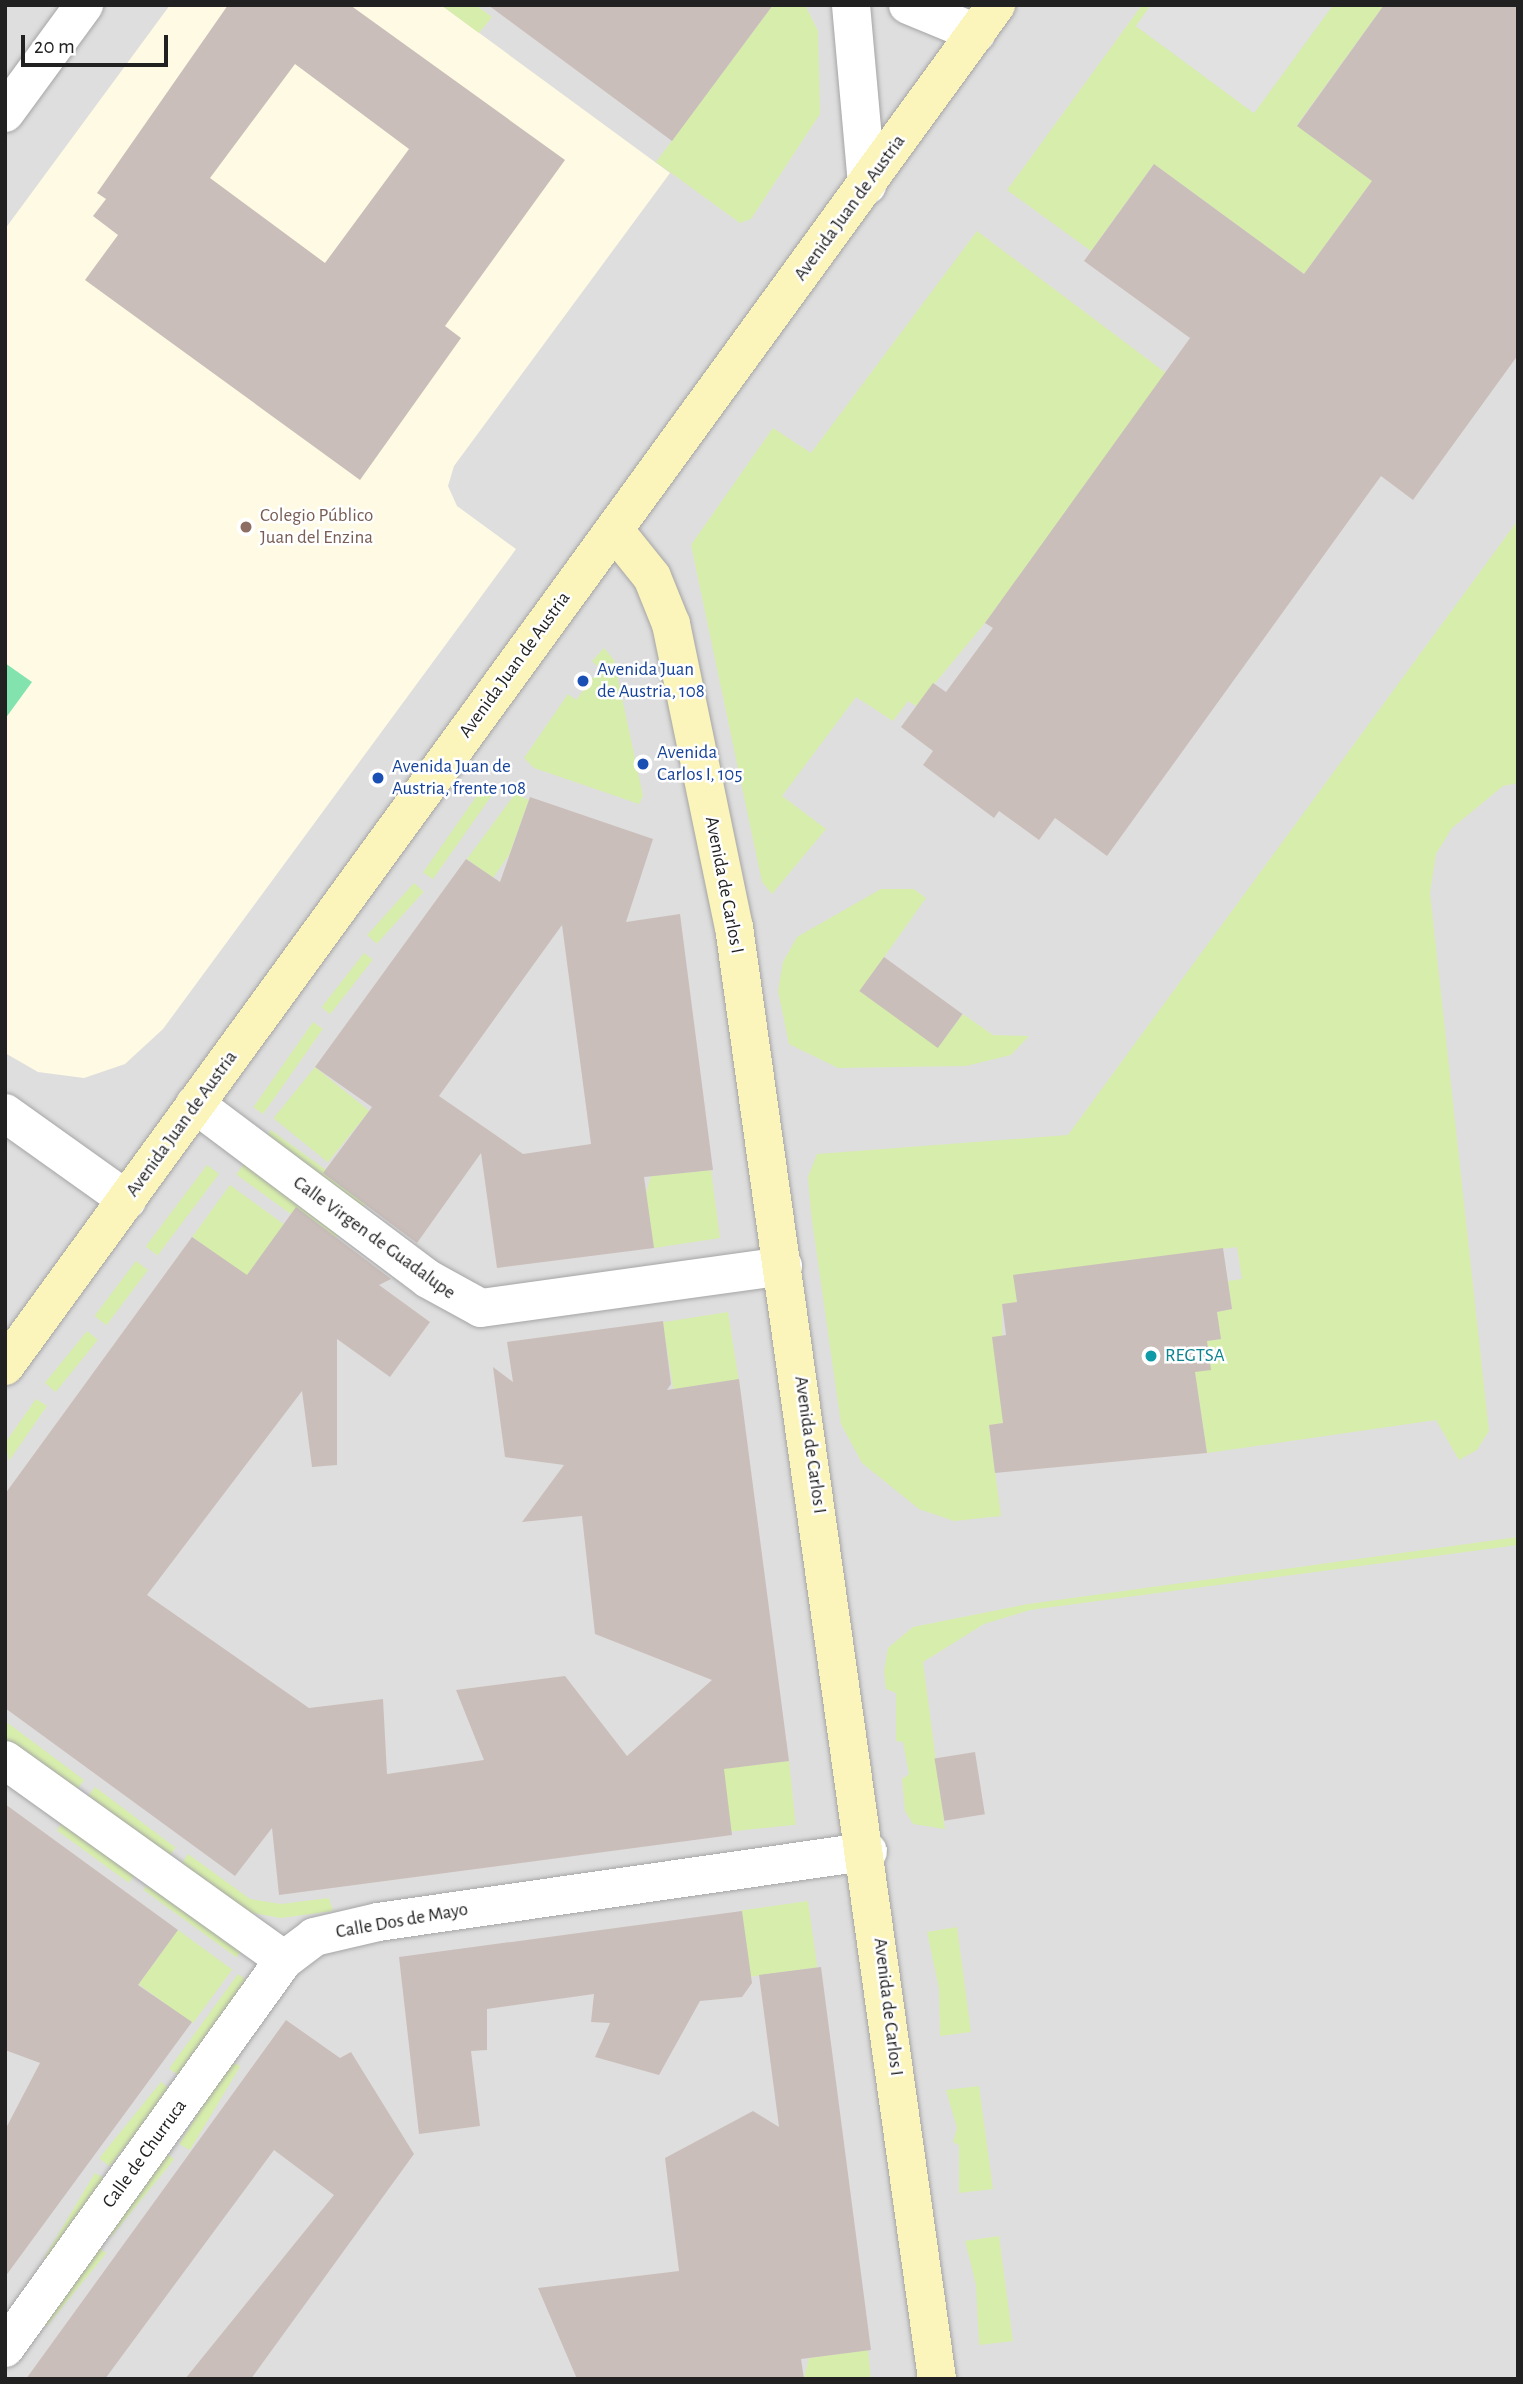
<!DOCTYPE html>
<html>
<head>
<meta charset="utf-8">
<style>
  body { margin:0 }
  #map { position:relative; width:1523px; height:2384px; overflow:hidden; background:#f2ece7; font-family:"Alegreya Sans",sans-serif }
  div>[style] { position:absolute }
  .residential>* { inset:0; background:#dfdede; transform-origin:0 0 }
  .education>* { inset:0; background:#fffae3 }
  .grass>* { inset:0; background:#d7edac; transform-origin:0 0 }
  .pitch>* { inset:0; background:#83e3ae }
  .parking>* { inset:0; background:#e1e1e1 }
  .building>* { inset:0; background:#cabeba; transform-origin:0 0 }
  .roads { filter:drop-shadow(0 0 2px #a5a5a5) drop-shadow(0 0 2px #a5a5a5) }
  .minor>* { height:38px; margin:-19px; padding:0 19px; transform-origin:19px; border-radius:19px; background:#fff }
  .secondary>* { height:38px; margin:-19px; padding:0 19px; transform-origin:19px; border-radius:19px; background:#fcf5bb }
  .dots>* { width:19px; height:19px; translate:-50% -50%; box-sizing:border-box; border:4px solid #fff; border-radius:50% }
  span { translate:-50% -50%; white-space:nowrap; text-align:center; line-height:1.15; -webkit-text-stroke:5px #fff; paint-order:stroke }
  .street-label { font-size:19px; color:#212121 }
  .education-label { font-size:19px; color:#785e54 }
  .left { translate:0 -50%; text-align:left }
  .transit-label { font-size:19px; color:#164399 }
  .culture-label { font-size:19px; color:#0d838f }
  .frame { position:absolute; inset:0; border:7px solid #212121; pointer-events:none }
  .scale { position:absolute; left:21px; top:35px; width:147px; height:32px; box-sizing:border-box; border:4px solid #212121; border-top:0; padding-left:9px; font-size:21px; line-height:24px; white-space:nowrap; color:#212121; -webkit-text-stroke:5px #fff; paint-order:stroke }
</style>
</head>
<body>
<div id="map">
  <div class="residential">
    <i style="left:5px;top:5px;width:1513px;height:2374px"></i>
  </div>
  <div class="education">
    <i style="clip-path:polygon(170px 5px,441px 5px,670px 173px,454px 466px,448px 486px,457px 506px,516px 549px,163px 1029px,125px 1064px,84px 1078px,38px 1072px,5px 1053px,5px 229px)"></i>
  </div>
  <div class="grass">
    <i style="clip-path:polygon(441px 5px,476px 5px,492px 17px,479px 33px)"></i>
    <i style="clip-path:polygon(773px 5px,805px 5px,818px 31px,820px 114px,751px 219px,740px 223px,656px 162px)"></i>
    <i style="clip-path:polygon(1142px 5px,1151px 5px,1136px 26px,1254px 113px,1333px 5px,1384px 5px,1297px 125px,1372px 181px,1304px 274px,1154px 164px,1091px 251px,1007px 190px)"></i>
    <i style="clip-path:polygon(977px 231px,1166px 373px,985px 623px,916px 706px,908px 701px,893px 721px,856px 697px,782px 796px,826px 829px,772px 894px,762px 882px,691px 545px,773px 428px,811px 453px)"></i>
    <i style="clip-path:polygon(1518px 520px,1518px 783px,1503px 786px,1452px 828px,1436px 854px,1430px 893px,1489px 1431px,1477px 1450px,1459px 1460px,1436px 1420px,1207px 1453px,1195px 1372px,1207px 1341px,1221px 1339px,1217px 1312px,1232px 1309px,1228px 1281px,1242px 1279px,1237px 1247px,1014px 1275px,1017px 1302px,1002px 1305px,1003px 1423px,989px 1426px,1001px 1516px,954px 1521px,919px 1509px,862px 1463px,841px 1424px,811px 1213px,808px 1177px,817px 1154px,1068px 1135px)"></i>
    <i style="clip-path:polygon(604px 648px,614px 660px,643px 796px,639px 804px,534px 768px,524px 758px,568px 694px,576px 700px,600px 669px,592px 661px)"></i>
    <i style="left:485px;top:784px;width:12px;height:108px;rotate:35deg"></i>
    <i style="clip-path:polygon(515px 794px,529px 800px,509px 855px,493px 878px,467px 859px)"></i>
    <i style="left:414px;top:883px;width:13px;height:70px;rotate:42deg"></i>
    <i style="clip-path:polygon(881px 889px,914px 889px,926px 898px,860px 991px,938px 1047px,963px 1014px,993px 1035px,1029px 1036px,1011px 1055px,966px 1066px,838px 1068px,789px 1044px,778px 991px,783px 962px,797px 937px)"></i>
    <i style="left:364px;top:953px;width:11px;height:69px;rotate:38deg"></i>
    <i style="left:313px;top:1022px;width:12px;height:104px;rotate:35deg"></i>
    <i style="left:315px;top:1067px;width:70px;height:66px;rotate:39deg"></i>
    <i style="left:271px;top:1130px;width:120px;height:14px;rotate:36deg"></i>
    <i style="left:244px;top:1164px;width:118px;height:13px;rotate:36deg"></i>
    <i style="left:207px;top:1165px;width:15px;height:102px;rotate:37deg"></i>
    <i style="clip-path:polygon(711px 1170px,720px 1238px,654px 1248px,646px 1193px,651px 1176px)"></i>
    <i style="left:230px;top:1185px;width:67px;height:64px;rotate:36deg"></i>
    <i style="left:136px;top:1261px;width:15px;height:69px;rotate:37deg"></i>
    <i style="left:728px;top:1312px;width:68px;height:66px;rotate:81deg"></i>
    <i style="left:87px;top:1331px;width:14px;height:67px;rotate:39deg"></i>
    <i style="clip-path:polygon(36px 1399px,47px 1406px,9px 1461px,5px 1443px)"></i>
    <i style="clip-path:polygon(1518px 1537px,1518px 1545px,1030px 1610px,984px 1624px,923px 1662px,945px 1829px,913px 1824px,905px 1811px,902px 1779px,909px 1774px,903px 1742px,896px 1741px,896px 1693px,886px 1689px,884px 1671px,888px 1648px,913px 1627px,1028px 1604px)"></i>
    <i style="clip-path:polygon(5px 1721px,84px 1780px,76px 1791px,5px 1739px)"></i>
    <i style="left:789px;top:1761px;width:64px;height:66px;rotate:84deg"></i>
    <i style="left:95px;top:1787px;width:101px;height:14px;rotate:37deg"></i>
    <i style="left:65px;top:1819px;width:89px;height:14px;rotate:36deg"></i>
    <i style="clip-path:polygon(188px 1854px,250px 1899px,281px 1904px,329px 1898px,333px 1911px,281px 1918px,242px 1911px,180px 1866px)"></i>
    <i style="left:150px;top:1881px;width:115px;height:11px;rotate:36deg"></i>
    <i style="left:808px;top:1901px;width:67px;height:67px;rotate:82deg"></i>
    <i style="clip-path:polygon(957px 1927px,971px 2032px,940px 2036px,939px 1988px,927px 1932px)"></i>
    <i style="left:178px;top:1930px;width:67px;height:67px;rotate:36deg"></i>
    <i style="left:238px;top:1974px;width:14px;height:117px;rotate:36deg"></i>
    <i style="left:230px;top:2060px;width:12px;height:98px;rotate:31deg"></i>
    <i style="left:161px;top:2082px;width:13px;height:98px;rotate:39deg"></i>
    <i style="clip-path:polygon(979px 2086px,993px 2189px,959px 2193px,959px 2145px,953px 2142px,957px 2128px,946px 2090px)"></i>
    <i style="left:164px;top:2151px;width:13px;height:100px;rotate:39deg"></i>
    <i style="left:95px;top:2173px;width:12px;height:99px;rotate:31deg"></i>
    <i style="clip-path:polygon(999px 2236px,1013px 2341px,979px 2345px,976px 2285px,965px 2241px)"></i>
    <i style="left:96px;top:2245px;width:13px;height:94px;rotate:39deg"></i>
    <i style="clip-path:polygon(868px 2350px,871px 2379px,804px 2379px,809px 2358px)"></i>
  </div>
  <div class="pitch">
    <i style="clip-path:polygon(5px 663px,32px 682px,5px 719px)"></i>
  </div>
  <div class="parking">
    <i style="clip-path:polygon(1151px 5px,1333px 5px,1254px 113px,1136px 26px)"></i>
  </div>
  <div class="building">
    <i style="clip-path:polygon(evenodd,228px 5px,350px 5px,565px 160px,445px 326px,461px 338px,360px 480px,85px 280px,118px 235px,93px 216px,106px 199px,97px 193px,228px 5px,295px 64px,409px 149px,325px 263px,210px 178px,295px 64px)"></i>
    <i style="clip-path:polygon(488px 5px,773px 5px,672px 141px)"></i>
    <i style="clip-path:polygon(1384px 5px,1518px 5px,1518px 355px,1413px 500px,1381px 476px,1107px 856px,1055px 818px,1039px 840px,999px 811px,994px 818px,923px 765px,933px 751px,901px 727px,933px 683px,946px 692px,993px 628px,985px 623px,1190px 338px,1084px 261px,1154px 164px,1304px 274px,1372px 181px,1297px 126px)"></i>
    <i style="clip-path:polygon(evenodd,530px 797px,653px 839px,626px 922px,680px 914px,713px 1170px,644px 1177px,654px 1248px,497px 1268px,481px 1153px,417px 1243px,323px 1173px,372px 1107px,315px 1067px,466px 859px,500px 882px,530px 797px,562px 925px,591px 1144px,523px 1154px,439px 1096px,562px 925px)"></i>
    <i style="left:884px;top:957px;width:97px;height:42px;rotate:36deg"></i>
    <i style="clip-path:polygon(296px 1207px,391px 1279px,379px 1285px,430px 1322px,390px 1377px,337px 1339px,337px 1465px,312px 1467px,302px 1391px,147px 1595px,309px 1708px,383px 1699px,387px 1774px,484px 1760px,456px 1690px,565px 1676px,627px 1756px,712px 1680px,595px 1634px,582px 1516px,522px 1522px,564px 1465px,505px 1457px,493px 1367px,513px 1382px,507px 1342px,663px 1321px,671px 1384px,667px 1390px,739px 1379px,789px 1761px,724px 1769px,732px 1835px,279px 1895px,272px 1828px,235px 1876px,5px 1708px,5px 1494px,192px 1237px,247px 1275px)"></i>
    <i style="clip-path:polygon(1223px 1248px,1232px 1309px,1217px 1312px,1221px 1339px,1207px 1341px,1211px 1370px,1195px 1372px,1207px 1453px,995px 1473px,989px 1425px,1003px 1423px,992px 1337px,1006px 1335px,1002px 1304px,1017px 1302px,1013px 1275px)"></i>
    <i style="left:975px;top:1752px;width:63px;height:41px;rotate:81deg"></i>
    <i style="clip-path:polygon(5px 1804px,178px 1930px,138px 1985px,192px 2022px,5px 2277px,5px 2130px,40px 2063px,5px 2050px)"></i>
    <i style="clip-path:polygon(742px 1911px,752px 1983px,742px 1997px,700px 2001px,659px 2075px,595px 2057px,610px 2023px,591px 2022px,594px 1994px,487px 2009px,487px 2050px,471px 2051px,480px 2126px,419px 2134px,399px 1957px)"></i>
    <i style="clip-path:polygon(821px 1967px,871px 2350px,801px 2359px,804px 2379px,577px 2379px,538px 2288px,679px 2271px,665px 2158px,753px 2111px,779px 2127px,759px 1975px)"></i>
    <i style="clip-path:polygon(286px 2020px,340px 2058px,351px 2052px,414px 2154px,251px 2379px,185px 2379px,334px 2195px,274px 2150px,105px 2379px,26px 2379px)"></i>
  </div>
  <div class="roads">
    <div class="minor">
      <i style="left:851px;top:5px;width:181px;rotate:84.9deg"></i>
      <i style="left:908px;top:5px;width:74px;rotate:22.4deg"></i>
      <i style="left:5px;top:113px;width:134px;rotate:-53.8deg"></i>
      <i style="left:195px;top:1104px;width:291px;rotate:36.9deg"></i>
      <i style="left:428px;top:1279px;width:60px;rotate:28.7deg"></i>
      <i style="left:481px;top:1308px;width:305px;rotate:-7.9deg"></i>
      <i style="left:5px;top:1113px;width:150px;rotate:35.5deg"></i>
      <i style="left:5px;top:1760px;width:343px;rotate:35.6deg"></i>
      <i style="left:284px;top:1960px;width:38px;rotate:-37deg"></i>
      <i style="left:314px;top:1937px;width:66px;rotate:-13.2deg"></i>
      <i style="left:378px;top:1922px;width:495px;rotate:-8.2deg"></i>
      <i style="left:5px;top:2348px;width:478px;rotate:-54.3deg"></i>
    </div>
    <div class="secondary">
      <i style="left:615px;top:531px;width:59px;rotate:51.2deg"></i>
      <i style="left:652px;top:577px;width:51px;rotate:68deg"></i>
      <i style="left:671px;top:624px;width:309px;rotate:78.3deg"></i>
      <i style="left:734px;top:927px;width:1466px;rotate:82.04deg"></i>
      <i style="left:5px;top:1366px;width:1684px;rotate:-53.94deg"></i>
    </div>
  </div>
  <div class="dots">
    <i style="left:246px;top:527px;background:#8d6e63"></i>
    <i style="left:583px;top:681px;background:#1a4fb4"></i>
    <i style="left:643px;top:764px;background:#1a4fb4"></i>
    <i style="left:378px;top:778px;background:#1a4fb4"></i>
    <i style="left:1151px;top:1356px;background:#0f9aa8"></i>
  </div>
  <div class="street-label">
    <span style="left:850px;top:208px;rotate:-54deg">Avenida Juan de Austria</span>
    <span style="left:515px;top:665px;rotate:-54deg">Avenida Juan de Austria</span>
    <span style="left:724px;top:885px;rotate:79deg">Avenida de Carlos I</span>
    <span style="left:182px;top:1124px;rotate:-54deg">Avenida Juan de Austria</span>
    <span style="left:374px;top:1238px;rotate:36deg">Calle Virgen de Guadalupe</span>
    <span style="left:810px;top:1445px;rotate:82deg">Avenida de Carlos I</span>
    <span style="left:402px;top:1921px;rotate:-10deg">Calle Dos de Mayo</span>
    <span style="left:888px;top:2007px;rotate:83deg">Avenida de Carlos I</span>
    <span style="left:145px;top:2154px;rotate:-54deg">Calle de Churruca</span>
  </div>
  <div class="education-label">
    <span class="left" style="left:260px;top:527px">Colegio Público<br>Juan del Enzina</span>
  </div>
  <div class="transit-label">
    <span class="left" style="left:597px;top:681px">Avenida Juan<br>de Austria, 108</span>
    <span class="left" style="left:657px;top:764px">Avenida<br>Carlos I, 105</span>
    <span class="left" style="left:392px;top:778px">Avenida Juan de<br>Austria, frente 108</span>
  </div>
  <div class="culture-label">
    <span class="left" style="left:1165px;top:1356px">REGTSA</span>
  </div>
  <div class="frame"></div>
  <div class="scale">20 m</div>
</div>
</body>
</html>
